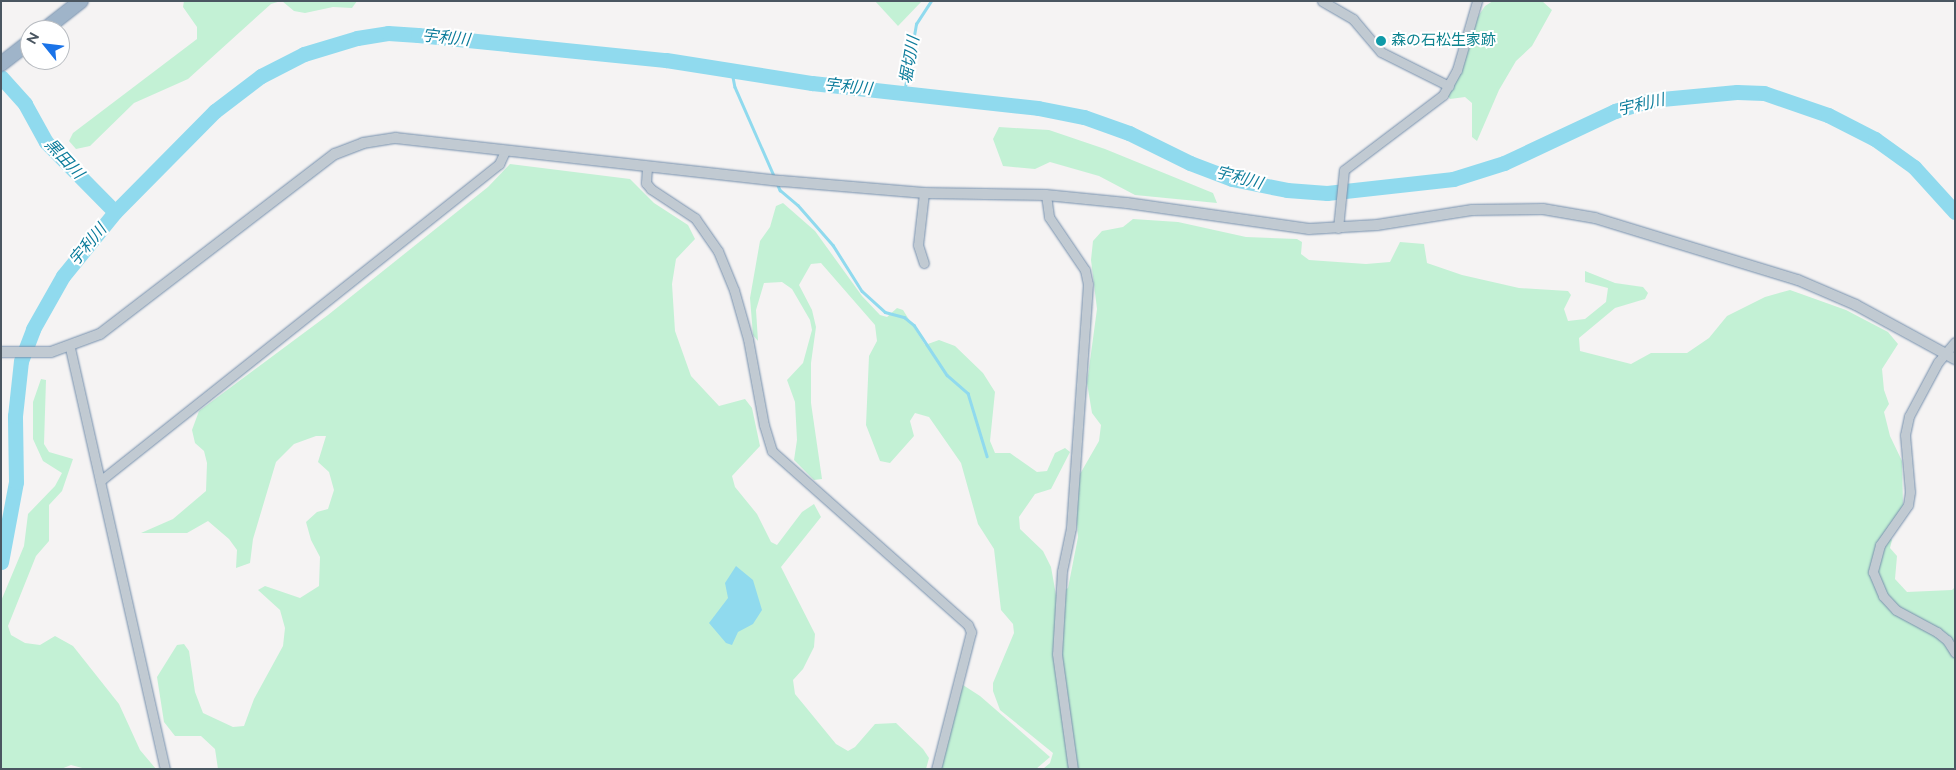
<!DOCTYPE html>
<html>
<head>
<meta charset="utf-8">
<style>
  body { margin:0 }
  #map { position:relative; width:1956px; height:770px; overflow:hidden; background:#f5f3f3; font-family:Raleway,"Noto Sans JP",sans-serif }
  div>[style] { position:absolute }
  .green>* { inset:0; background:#c3f1d5 }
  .water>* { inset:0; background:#90daee }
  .stream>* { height:2.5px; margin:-1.25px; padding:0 1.25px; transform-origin:1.25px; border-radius:1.25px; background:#90daee }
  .river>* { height:15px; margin:-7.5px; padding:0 7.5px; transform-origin:7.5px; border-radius:7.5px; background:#90daee }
  .roads { filter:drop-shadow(0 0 1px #7690ad) drop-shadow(0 0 1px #7690ad) }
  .minor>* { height:9px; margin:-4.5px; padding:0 4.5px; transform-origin:4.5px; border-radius:4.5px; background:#c1cad2 }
  .tertiary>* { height:10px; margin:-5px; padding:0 5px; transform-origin:5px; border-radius:5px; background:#c1cad2 }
  .trunk>* { height:14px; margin:-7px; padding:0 7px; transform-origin:7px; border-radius:7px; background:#9fb4c9 }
  .dots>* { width:14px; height:14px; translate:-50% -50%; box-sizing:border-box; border:2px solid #fff; border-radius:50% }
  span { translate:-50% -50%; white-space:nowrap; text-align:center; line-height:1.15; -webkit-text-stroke:4px #fff; paint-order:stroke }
  .culture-label { font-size:15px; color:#0d838f }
  .left { translate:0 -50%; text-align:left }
  .water-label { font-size:16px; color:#0c7c9b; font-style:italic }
  .frame { position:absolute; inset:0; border:2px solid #4a5661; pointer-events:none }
  .north { position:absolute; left:20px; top:20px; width:50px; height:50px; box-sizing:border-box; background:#fff; border:1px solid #b7bbc0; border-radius:50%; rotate:299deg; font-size:14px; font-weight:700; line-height:20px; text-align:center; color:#4a5661 }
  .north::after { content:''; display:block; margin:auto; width:18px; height:22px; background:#1a73e8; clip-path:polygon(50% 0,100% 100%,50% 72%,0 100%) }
</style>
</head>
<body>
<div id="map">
  <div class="green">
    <i style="clip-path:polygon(184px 1px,281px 1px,271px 4px,188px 79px,134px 103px,90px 146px,76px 149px,69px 141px,73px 133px,197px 39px,197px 27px,183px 7px)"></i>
    <i style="clip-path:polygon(282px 1px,357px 1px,352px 8px,333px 7px,305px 13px,294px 11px)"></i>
    <i style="clip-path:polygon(875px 1px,922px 1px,898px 26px)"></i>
    <i style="clip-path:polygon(1493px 1px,1542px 1px,1552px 10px,1532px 46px,1516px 61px,1499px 90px,1477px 141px,1472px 137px,1472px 103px,1465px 97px,1450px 99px,1447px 95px,1462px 70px,1477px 18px,1485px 6px)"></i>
    <i style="clip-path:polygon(999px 127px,1049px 130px,1105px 149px,1213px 193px,1217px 203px,1135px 195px,1099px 176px,1050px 162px,1035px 169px,1003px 166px,993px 139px)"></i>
    <i style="clip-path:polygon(510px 164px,630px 179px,654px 203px,688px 225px,695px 239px,676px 259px,672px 284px,675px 331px,691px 376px,719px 406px,745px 399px,752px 408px,760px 446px,732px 476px,735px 487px,757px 514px,771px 542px,777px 545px,802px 512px,814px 504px,821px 517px,781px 567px,815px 634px,814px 647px,803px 669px,793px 680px,795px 694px,836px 744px,848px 751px,855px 747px,875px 724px,896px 723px,923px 749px,929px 758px,926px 769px,218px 769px,215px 749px,201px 736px,175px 736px,164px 722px,157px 677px,177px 645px,184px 644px,189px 651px,195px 692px,203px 713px,233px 727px,244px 726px,254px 699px,283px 646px,285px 628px,280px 610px,258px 590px,265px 586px,300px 598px,319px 586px,320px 557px,311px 540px,306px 522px,317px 512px,328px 509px,334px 490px,329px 472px,318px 462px,326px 436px,316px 436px,294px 444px,276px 462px,253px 539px,250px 563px,236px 568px,237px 550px,229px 539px,208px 521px,187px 533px,141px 533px,173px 519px,206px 491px,207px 463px,204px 451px,195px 443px,192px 430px,199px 411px,328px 315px,488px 187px)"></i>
    <i style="clip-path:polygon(783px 203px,815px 231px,862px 296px,880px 315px,887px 317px,897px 308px,903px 310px,925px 345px,939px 340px,955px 346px,983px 373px,995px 392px,990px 441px,995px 453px,1010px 453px,1037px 472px,1047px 471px,1055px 453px,1065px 448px,1070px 452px,1051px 489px,1035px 494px,1019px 517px,1020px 529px,1043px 551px,1051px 567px,1056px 595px,1068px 588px,1078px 537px,1076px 510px,1080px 474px,1099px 441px,1101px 425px,1092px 413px,1087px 383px,1097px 309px,1091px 260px,1093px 241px,1102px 231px,1123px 227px,1133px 219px,1178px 222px,1246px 237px,1297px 239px,1302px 242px,1301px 254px,1309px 260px,1366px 264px,1390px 262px,1400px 242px,1424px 244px,1427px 263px,1462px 275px,1519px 288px,1568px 291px,1571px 295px,1564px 309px,1568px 321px,1585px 319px,1606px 302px,1608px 288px,1585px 282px,1585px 271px,1615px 283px,1643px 287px,1648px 293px,1645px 299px,1615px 308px,1579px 338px,1580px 351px,1631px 364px,1651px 353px,1687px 353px,1709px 338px,1727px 316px,1765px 297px,1790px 290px,1846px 310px,1888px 332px,1898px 344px,1882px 369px,1884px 390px,1889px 404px,1884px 412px,1890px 436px,1902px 461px,1903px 506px,1886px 532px,1892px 540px,1890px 548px,1897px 556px,1895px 579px,1907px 592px,1952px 590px,1955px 587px,1955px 769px,1043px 769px,1050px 763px,1053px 753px,1000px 710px,993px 691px,993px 683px,1014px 633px,1013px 624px,1001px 610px,994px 549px,978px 524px,961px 463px,929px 417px,915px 413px,910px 421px,914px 436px,890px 463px,880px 461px,866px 425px,869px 356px,877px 341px,875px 325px,821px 263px,811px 264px,799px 285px,812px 310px,816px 327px,811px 363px,811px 403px,822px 479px,814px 480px,794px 460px,797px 440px,795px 402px,787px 380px,803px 363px,812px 330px,810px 320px,792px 289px,782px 282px,764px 283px,756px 310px,758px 341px,753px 335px,750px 298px,760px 241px,770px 227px,776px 206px)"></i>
    <i style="clip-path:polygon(41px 379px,46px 380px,44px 444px,49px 452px,73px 459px,62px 491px,49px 505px,49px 541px,36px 556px,8px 626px,11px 635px,25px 643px,40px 645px,55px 636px,73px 646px,119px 704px,140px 750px,156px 769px,86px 769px,71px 765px,61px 769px,1px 769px,1px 601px,24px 546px,28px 514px,55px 486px,62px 473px,43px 461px,33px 439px,33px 402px)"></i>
    <i style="clip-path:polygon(963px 685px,980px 696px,1050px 757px,1036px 769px,939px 769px)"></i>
  </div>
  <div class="water">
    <i style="clip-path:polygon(736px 566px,753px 580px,762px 610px,753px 624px,738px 632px,732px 645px,726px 643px,709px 623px,728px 598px,725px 583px)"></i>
  </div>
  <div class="stream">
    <i style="left:732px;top:72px;width:15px;rotate:79deg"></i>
    <i style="left:735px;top:87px;width:99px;rotate:66.3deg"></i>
    <i style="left:904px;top:93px;width:70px;rotate:-80.1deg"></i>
    <i style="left:916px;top:24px;width:27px;rotate:-57deg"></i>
    <i style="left:777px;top:183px;width:8px;rotate:67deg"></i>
    <i style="left:780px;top:190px;width:23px;rotate:40deg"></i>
    <i style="left:798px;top:205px;width:53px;rotate:48.8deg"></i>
    <i style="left:833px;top:245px;width:54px;rotate:57.8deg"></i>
    <i style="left:862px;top:291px;width:31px;rotate:42deg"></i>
    <i style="left:885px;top:312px;width:20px;rotate:15deg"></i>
    <i style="left:904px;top:317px;width:13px;rotate:39deg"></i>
    <i style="left:914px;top:325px;width:60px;rotate:56.6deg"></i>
    <i style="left:947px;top:375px;width:28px;rotate:41deg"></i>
    <i style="left:968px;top:393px;width:66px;rotate:73.2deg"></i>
  </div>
  <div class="river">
    <i style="left:1px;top:77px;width:36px;rotate:48deg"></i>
    <i style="left:25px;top:104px;width:43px;rotate:61.1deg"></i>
    <i style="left:46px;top:142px;width:98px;rotate:45.4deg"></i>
    <i style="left:1px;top:562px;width:81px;rotate:-79.4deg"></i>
    <i style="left:16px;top:482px;width:66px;rotate:-90.9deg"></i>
    <i style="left:15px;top:416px;width:55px;rotate:-83.8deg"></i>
    <i style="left:21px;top:361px;width:34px;rotate:-69deg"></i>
    <i style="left:33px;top:329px;width:61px;rotate:-60.5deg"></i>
    <i style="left:63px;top:276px;width:82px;rotate:-50.9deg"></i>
    <i style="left:115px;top:212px;width:142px;rotate:-45.3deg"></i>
    <i style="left:215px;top:111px;width:58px;rotate:-37.3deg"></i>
    <i style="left:261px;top:76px;width:48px;rotate:-27.1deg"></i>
    <i style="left:304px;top:54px;width:55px;rotate:-16.8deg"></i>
    <i style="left:357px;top:38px;width:31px;rotate:-9deg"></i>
    <i style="left:388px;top:33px;width:30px;rotate:4deg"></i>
    <i style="left:418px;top:35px;width:249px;rotate:5.8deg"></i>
    <i style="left:666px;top:60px;width:148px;rotate:9deg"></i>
    <i style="left:812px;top:83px;width:227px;rotate:6.3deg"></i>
    <i style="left:1038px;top:108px;width:47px;rotate:11.1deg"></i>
    <i style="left:1084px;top:117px;width:48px;rotate:19.6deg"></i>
    <i style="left:1129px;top:133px;width:68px;rotate:26.2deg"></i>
    <i style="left:1190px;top:163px;width:45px;rotate:20.9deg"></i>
    <i style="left:1232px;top:179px;width:56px;rotate:11.3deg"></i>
    <i style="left:1287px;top:190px;width:40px;rotate:4.3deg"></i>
    <i style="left:1327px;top:193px;width:127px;rotate:-6.3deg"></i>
    <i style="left:1453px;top:179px;width:53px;rotate:-17.4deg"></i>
    <i style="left:1504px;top:163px;width:123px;rotate:-25.1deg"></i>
    <i style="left:1615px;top:111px;width:38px;rotate:-17deg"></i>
    <i style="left:1651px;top:100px;width:86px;rotate:-5.3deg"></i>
    <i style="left:1737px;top:92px;width:27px;rotate:2deg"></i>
    <i style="left:1764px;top:93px;width:68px;rotate:19deg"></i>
    <i style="left:1828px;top:115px;width:53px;rotate:27.1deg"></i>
    <i style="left:1875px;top:139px;width:48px;rotate:35.7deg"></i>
    <i style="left:1914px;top:167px;width:61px;rotate:47.7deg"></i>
  </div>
  <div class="roads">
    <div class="minor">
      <i style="left:1322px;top:1px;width:36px;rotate:30deg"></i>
      <i style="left:1353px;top:19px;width:43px;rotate:49.7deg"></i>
      <i style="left:1381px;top:52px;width:76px;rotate:26.6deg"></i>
      <i style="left:647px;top:168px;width:15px;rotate:94deg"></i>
      <i style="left:646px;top:183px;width:8px;rotate:50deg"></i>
      <i style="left:651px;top:189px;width:53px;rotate:33.4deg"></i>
      <i style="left:695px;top:218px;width:40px;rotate:55.1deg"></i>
      <i style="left:718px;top:251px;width:42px;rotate:67.7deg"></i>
      <i style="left:734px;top:290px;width:51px;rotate:74.1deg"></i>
      <i style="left:748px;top:339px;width:87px;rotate:79.5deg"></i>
      <i style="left:764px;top:425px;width:27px;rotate:73deg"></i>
      <i style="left:772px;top:451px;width:262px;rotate:41.6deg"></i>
      <i style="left:968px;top:625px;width:8px;rotate:67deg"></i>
      <i style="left:971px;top:632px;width:141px;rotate:104.3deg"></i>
      <i style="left:924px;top:193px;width:52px;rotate:96.6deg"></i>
      <i style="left:918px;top:245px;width:19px;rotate:72deg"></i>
      <i style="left:1046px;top:195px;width:22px;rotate:82deg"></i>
      <i style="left:1049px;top:217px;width:64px;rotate:55.8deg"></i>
      <i style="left:1085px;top:270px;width:14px;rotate:78deg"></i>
      <i style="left:1088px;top:284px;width:245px;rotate:94deg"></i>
      <i style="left:1071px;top:528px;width:44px;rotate:101.8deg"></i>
      <i style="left:1062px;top:571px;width:83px;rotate:93.4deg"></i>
      <i style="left:1057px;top:654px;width:116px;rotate:82.1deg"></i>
      <i style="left:1338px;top:228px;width:58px;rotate:-84.1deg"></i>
      <i style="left:1344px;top:170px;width:124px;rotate:-37.1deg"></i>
      <i style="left:1443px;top:95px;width:29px;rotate:-61deg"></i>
      <i style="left:1457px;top:70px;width:72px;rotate:-73.8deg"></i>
      <i style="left:1955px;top:342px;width:26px;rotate:130deg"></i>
      <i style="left:1938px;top:362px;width:61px;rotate:118.2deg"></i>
      <i style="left:1909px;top:416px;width:19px;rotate:102deg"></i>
      <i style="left:1905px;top:435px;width:57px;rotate:85deg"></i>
      <i style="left:1910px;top:492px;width:13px;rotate:99deg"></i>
      <i style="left:1908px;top:505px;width:49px;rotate:125deg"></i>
      <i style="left:1880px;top:545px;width:28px;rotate:105deg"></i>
      <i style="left:1873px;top:572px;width:26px;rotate:67deg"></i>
      <i style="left:1883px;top:596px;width:19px;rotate:47deg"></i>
      <i style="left:1896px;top:610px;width:47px;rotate:28.2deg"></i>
      <i style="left:1937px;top:632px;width:13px;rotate:39deg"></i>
      <i style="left:1947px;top:640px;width:15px;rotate:58deg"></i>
      <i style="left:70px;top:348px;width:432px;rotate:77.3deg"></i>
      <i style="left:100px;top:481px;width:510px;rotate:-38.47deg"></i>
      <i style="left:499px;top:164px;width:14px;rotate:-65deg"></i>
    </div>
    <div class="tertiary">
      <i style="left:1px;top:352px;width:50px"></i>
      <i style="left:51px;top:352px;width:52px;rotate:-20.2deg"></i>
      <i style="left:100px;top:334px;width:296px;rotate:-37.5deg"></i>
      <i style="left:335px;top:154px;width:30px;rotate:-21deg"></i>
      <i style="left:363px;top:143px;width:33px;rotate:-9deg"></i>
      <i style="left:396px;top:138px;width:388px;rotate:6.4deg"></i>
      <i style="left:782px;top:181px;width:143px;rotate:4.8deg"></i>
      <i style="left:924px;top:193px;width:122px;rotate:0.9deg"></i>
      <i style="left:1046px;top:195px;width:81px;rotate:5.6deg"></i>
      <i style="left:1127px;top:203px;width:184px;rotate:8.1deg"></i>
      <i style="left:1309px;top:229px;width:68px;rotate:-3.4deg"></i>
      <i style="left:1377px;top:225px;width:96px;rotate:-9deg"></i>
      <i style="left:1472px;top:210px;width:71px;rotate:-0.8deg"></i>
      <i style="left:1543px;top:209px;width:53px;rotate:9.8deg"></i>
      <i style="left:1595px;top:218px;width:212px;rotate:17deg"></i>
      <i style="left:1798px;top:280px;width:63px;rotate:23.3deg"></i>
      <i style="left:1856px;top:305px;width:113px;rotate:28.6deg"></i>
    </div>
    <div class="trunk">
      <i style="left:44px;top:30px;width:47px;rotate:-38.1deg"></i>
      <i style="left:1px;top:64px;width:37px;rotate:-38deg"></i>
    </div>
  </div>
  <div class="dots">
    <i style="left:1381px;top:41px;background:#0f9aa8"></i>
  </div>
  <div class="culture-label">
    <span class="left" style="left:1391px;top:41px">森の石松生家跡</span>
  </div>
  <div class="water-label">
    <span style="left:446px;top:38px;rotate:6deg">宇利川</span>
    <span style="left:910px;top:60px;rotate:-80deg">堀切川</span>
    <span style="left:848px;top:87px;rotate:6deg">宇利川</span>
    <span style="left:1641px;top:105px;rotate:-13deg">宇利川</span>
    <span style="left:64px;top:159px;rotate:47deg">黒田川</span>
    <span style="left:1239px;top:178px;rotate:15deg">宇利川</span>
    <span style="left:88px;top:245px;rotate:-50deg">宇利川</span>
  </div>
  <div class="frame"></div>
  <div class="north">N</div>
</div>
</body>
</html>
